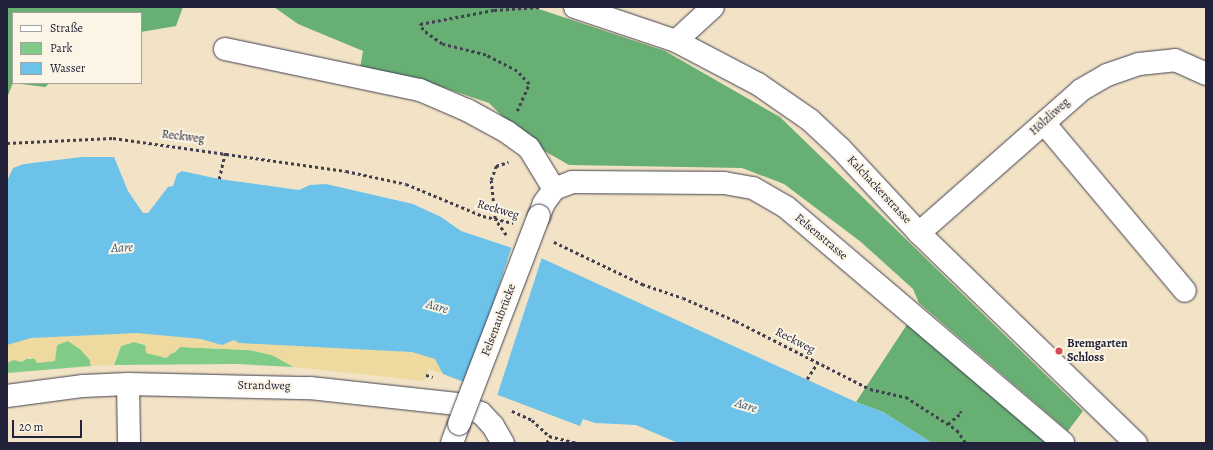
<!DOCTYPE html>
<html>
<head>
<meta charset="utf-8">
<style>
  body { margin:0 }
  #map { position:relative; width:1213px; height:450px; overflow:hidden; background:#f2e3c6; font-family:Alegreya,serif }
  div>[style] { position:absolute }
  .green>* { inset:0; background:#81cb88 }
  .forest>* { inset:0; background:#68af74 }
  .sand>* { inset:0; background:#eeda9e }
  .water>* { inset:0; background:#6dc2e9 }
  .pier>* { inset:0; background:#f2e3c6; transform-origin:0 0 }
  .path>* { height:2.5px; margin-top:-1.25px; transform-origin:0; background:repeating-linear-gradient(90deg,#413f50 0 3px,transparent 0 6px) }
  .roads { filter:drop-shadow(0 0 1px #413f50) drop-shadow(0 0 1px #413f50) }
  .minor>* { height:22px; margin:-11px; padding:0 11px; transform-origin:11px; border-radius:11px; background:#fff }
  .bridges { filter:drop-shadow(0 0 1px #413f50) drop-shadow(0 0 1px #413f50) }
  .minor-bridge>* { height:22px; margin:-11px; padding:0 11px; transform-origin:11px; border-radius:11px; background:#fff }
  .dots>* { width:11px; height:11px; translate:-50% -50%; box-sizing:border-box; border:2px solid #fcf5e5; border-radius:50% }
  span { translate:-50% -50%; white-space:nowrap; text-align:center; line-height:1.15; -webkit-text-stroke:4px #fcf5e5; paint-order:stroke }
  .street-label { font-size:12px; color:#22223b }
  .poi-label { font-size:12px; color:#22223b; font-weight:700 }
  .left { translate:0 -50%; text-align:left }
  .water-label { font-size:13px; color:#3c5a78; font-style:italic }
  .frame { position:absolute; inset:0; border:8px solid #22223b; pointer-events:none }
  .legend { position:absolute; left:12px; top:12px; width:130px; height:72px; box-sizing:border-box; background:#fcf5e5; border:1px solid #a5a1a1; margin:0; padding:5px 7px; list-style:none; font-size:12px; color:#22223b }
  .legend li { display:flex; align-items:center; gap:8px; height:20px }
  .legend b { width:20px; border:1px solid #a5a1a1 }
  .scale { position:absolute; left:12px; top:420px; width:70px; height:18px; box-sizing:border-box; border:2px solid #22223b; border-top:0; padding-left:5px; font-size:12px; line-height:14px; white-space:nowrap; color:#22223b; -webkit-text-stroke:3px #fcf5e5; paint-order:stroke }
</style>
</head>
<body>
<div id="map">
  <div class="green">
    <i style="clip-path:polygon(63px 341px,68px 341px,80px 349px,90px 360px,91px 366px,7px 373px,7px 363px,13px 360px,54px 357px,57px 345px)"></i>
    <i style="clip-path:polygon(134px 342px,174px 353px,180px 347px,249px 350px,272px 355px,294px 367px,237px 364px,114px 365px,121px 346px)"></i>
  </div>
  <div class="forest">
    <i style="clip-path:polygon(7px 7px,183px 7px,176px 26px,141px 32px,141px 13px,13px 13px,13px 83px,50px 83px,45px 87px,13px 83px,7px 98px)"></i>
    <i style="clip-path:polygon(274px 7px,533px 7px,665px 51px,780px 117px,1083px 411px,1068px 431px,919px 303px,913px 289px,861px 242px,784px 184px,742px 168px,569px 165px,527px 141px,489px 103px,421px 80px,360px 68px,363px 51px,298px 24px)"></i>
    <i style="clip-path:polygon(908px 323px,1047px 443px,932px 443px,883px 412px,856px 402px)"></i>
  </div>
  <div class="sand">
    <i style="clip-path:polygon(7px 312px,386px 339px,595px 423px,583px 419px,580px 426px,429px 369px,424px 381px,294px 367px,272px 355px,249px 350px,180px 347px,166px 358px,146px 353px,145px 344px,134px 342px,121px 346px,113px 365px,91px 366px,90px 360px,80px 349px,68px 341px,57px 345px,55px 361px,37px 363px,34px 358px,29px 357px,22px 362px,13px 360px,7px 363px)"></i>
  </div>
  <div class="water">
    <i style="clip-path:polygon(82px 157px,114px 157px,128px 191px,143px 213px,148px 213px,168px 187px,173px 186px,177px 174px,182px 171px,219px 179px,299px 190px,310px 185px,326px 184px,413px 204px,441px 217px,461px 231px,539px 257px,856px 402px,883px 412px,932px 443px,678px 443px,636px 425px,595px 423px,583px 419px,580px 426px,443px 374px,435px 359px,412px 352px,239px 343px,234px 340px,222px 345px,201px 339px,137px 333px,31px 338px,7px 345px,7px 181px,13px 168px,24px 164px)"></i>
  </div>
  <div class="pier">
    <i style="left:512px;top:246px;width:32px;height:147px;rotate:18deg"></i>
  </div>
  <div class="path">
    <i style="left:517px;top:111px;width:30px;rotate:-66deg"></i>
    <i style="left:529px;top:84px;width:18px;rotate:-133deg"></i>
    <i style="left:517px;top:71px;width:35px;rotate:-153deg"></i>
    <i style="left:486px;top:55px;width:45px;rotate:-166deg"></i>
    <i style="left:442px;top:44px;width:24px;rotate:-144deg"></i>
    <i style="left:423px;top:30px;width:7px;rotate:-117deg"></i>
    <i style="left:420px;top:24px;width:75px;rotate:-10.7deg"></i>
    <i style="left:494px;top:10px;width:47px;rotate:-3.7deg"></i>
    <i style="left:7px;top:143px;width:106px;rotate:-2.7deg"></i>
    <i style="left:113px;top:138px;width:235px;rotate:8.1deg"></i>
    <i style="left:346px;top:171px;width:61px;rotate:12.2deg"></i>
    <i style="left:406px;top:184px;width:83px;rotate:22.6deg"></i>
    <i style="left:483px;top:216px;width:31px;rotate:13deg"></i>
    <i style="left:219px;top:179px;width:28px;rotate:-77deg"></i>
    <i style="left:506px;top:235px;width:19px;rotate:-125deg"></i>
    <i style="left:495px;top:219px;width:39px;rotate:-96deg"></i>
    <i style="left:491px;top:180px;width:15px;rotate:-70deg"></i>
    <i style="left:496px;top:166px;width:13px;rotate:-18deg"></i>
    <i style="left:554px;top:242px;width:98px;rotate:25.5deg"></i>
    <i style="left:642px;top:284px;width:43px;rotate:18.9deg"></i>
    <i style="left:683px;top:298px;width:58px;rotate:23.5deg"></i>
    <i style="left:736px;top:321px;width:150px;rotate:26.9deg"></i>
    <i style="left:870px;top:389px;width:37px;rotate:13deg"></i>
    <i style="left:906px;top:397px;width:61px;rotate:32.9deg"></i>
    <i style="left:957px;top:430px;width:16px;rotate:55deg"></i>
    <i style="left:426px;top:375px;width:7px;rotate:16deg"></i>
    <i style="left:807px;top:379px;width:20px;rotate:-57deg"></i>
    <i style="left:512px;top:411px;width:22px;rotate:24deg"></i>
    <i style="left:532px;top:420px;width:23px;rotate:43deg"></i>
    <i style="left:549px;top:436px;width:30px;rotate:14deg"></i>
    <i style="left:948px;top:424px;width:17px;rotate:-40deg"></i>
    <i style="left:961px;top:413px;width:2px;rotate:-117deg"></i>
    <i style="left:547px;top:443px;width:7px;rotate:-74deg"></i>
  </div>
  <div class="roads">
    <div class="minor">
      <i style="left:575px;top:7px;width:107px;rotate:18.6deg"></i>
      <i style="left:676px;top:41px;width:93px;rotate:27.7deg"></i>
      <i style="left:758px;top:84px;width:63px;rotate:34.7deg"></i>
      <i style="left:810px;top:120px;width:42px;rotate:43.1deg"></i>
      <i style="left:841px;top:149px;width:115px;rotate:47.1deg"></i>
      <i style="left:919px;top:233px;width:302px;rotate:44.1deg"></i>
      <i style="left:676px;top:41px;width:50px;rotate:-42.6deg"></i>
      <i style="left:225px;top:49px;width:199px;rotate:11.9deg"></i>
      <i style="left:420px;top:90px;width:51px;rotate:23.1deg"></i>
      <i style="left:467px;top:110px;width:46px;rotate:28.8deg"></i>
      <i style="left:507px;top:132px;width:27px;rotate:36deg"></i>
      <i style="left:529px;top:148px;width:48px;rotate:58.6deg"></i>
      <i style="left:1044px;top:123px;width:219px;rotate:50deg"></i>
      <i style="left:539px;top:216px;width:14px;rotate:-69deg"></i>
      <i style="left:544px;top:203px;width:17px;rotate:-54deg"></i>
      <i style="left:554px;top:189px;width:19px;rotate:-21deg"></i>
      <i style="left:572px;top:182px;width:152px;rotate:0.4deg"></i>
      <i style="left:724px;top:183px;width:29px;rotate:10deg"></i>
      <i style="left:753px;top:188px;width:38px;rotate:30deg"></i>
      <i style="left:786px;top:207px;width:364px;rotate:40.4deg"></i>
      <i style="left:919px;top:233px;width:216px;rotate:-41.4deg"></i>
      <i style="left:1081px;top:90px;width:30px;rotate:-30deg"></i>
      <i style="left:1107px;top:75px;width:34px;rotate:-19deg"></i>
      <i style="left:1139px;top:64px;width:36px;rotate:-6deg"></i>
      <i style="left:1175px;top:60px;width:34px;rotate:24deg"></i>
      <i style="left:128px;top:384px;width:59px;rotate:89deg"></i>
      <i style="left:7px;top:396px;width:77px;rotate:-7.5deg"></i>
      <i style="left:83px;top:386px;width:45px;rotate:-2.5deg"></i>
      <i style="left:128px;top:384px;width:182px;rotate:1.3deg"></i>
      <i style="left:310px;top:388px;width:148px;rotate:6.2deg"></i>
      <i style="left:457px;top:404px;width:26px;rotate:21deg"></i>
      <i style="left:481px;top:413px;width:18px;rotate:47deg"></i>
      <i style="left:493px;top:426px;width:20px;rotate:60deg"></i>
      <i style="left:452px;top:443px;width:20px;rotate:-70deg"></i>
    </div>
  </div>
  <div class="bridges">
    <div class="minor-bridge">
      <i style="left:459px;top:424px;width:223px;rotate:-69deg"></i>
    </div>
  </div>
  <div class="dots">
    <i style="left:1059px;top:351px;background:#d1495b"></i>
  </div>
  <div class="street-label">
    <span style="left:1050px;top:117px;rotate:-42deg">Hölzliweg</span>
    <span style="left:183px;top:137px;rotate:7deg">Reckweg</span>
    <span style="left:879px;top:190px;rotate:47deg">Kalchackerstrasse</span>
    <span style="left:498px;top:210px;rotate:16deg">Reckweg</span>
    <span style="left:821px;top:237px;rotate:40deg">Felsenstrasse</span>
    <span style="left:499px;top:320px;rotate:-69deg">Felsenaubrücke</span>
    <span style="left:795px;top:341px;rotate:27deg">Reckweg</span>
    <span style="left:264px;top:386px;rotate:1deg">Strandweg</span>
  </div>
  <div class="poi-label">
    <span class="left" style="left:1067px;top:351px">Bremgarten<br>Schloss</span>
  </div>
  <div class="water-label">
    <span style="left:122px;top:248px;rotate:-3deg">Aare</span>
    <span style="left:437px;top:307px;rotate:16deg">Aare</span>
    <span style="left:746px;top:406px;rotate:18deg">Aare</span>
  </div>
  <div class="frame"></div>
  <ul class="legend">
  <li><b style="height:5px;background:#fff"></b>Straße</li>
  <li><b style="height:11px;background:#81cb88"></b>Park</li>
  <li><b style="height:11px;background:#6dc2e9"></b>Wasser</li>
  </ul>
  <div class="scale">20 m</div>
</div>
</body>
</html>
